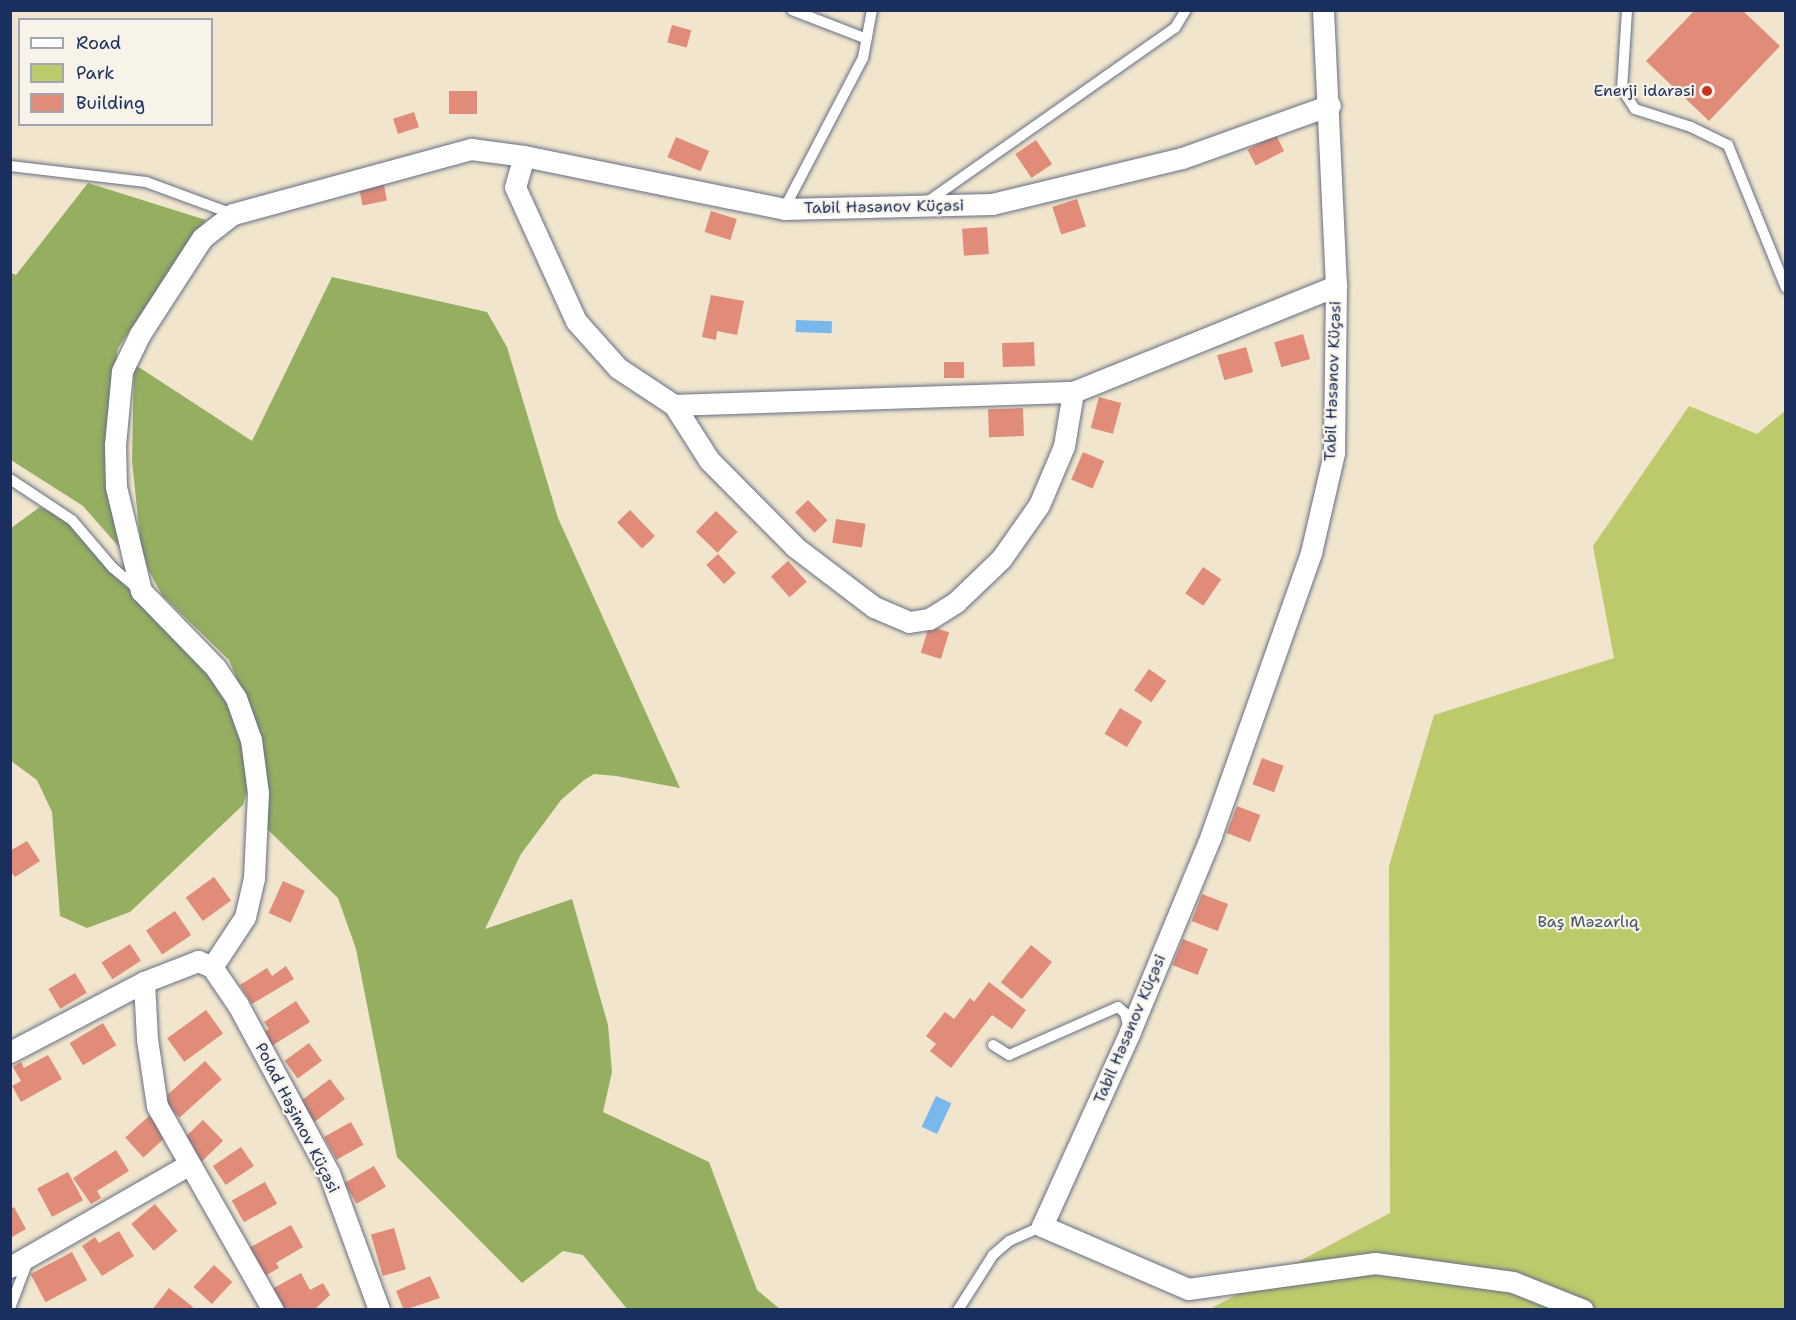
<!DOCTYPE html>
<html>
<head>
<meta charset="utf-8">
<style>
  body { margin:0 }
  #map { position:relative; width:1796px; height:1320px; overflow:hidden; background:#f1e6cd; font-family:"Shantell Sans",sans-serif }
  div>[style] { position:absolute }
  .green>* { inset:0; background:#bcca6c }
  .forest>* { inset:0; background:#95ae60 }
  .water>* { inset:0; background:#78b8ec; transform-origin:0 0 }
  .building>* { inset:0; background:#e08c79; transform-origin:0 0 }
  .roads { filter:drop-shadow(0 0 2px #666f85) drop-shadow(0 0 2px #666f85) }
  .lane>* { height:10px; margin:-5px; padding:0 5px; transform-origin:5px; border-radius:5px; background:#fff }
  .street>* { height:21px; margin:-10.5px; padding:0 10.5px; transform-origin:10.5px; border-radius:10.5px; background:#fff }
  .dots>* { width:16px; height:16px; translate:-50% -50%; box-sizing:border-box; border:3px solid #f7f3e8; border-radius:50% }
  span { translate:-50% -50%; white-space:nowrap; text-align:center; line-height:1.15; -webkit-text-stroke:4.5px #f7f3e8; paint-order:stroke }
  .poi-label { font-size:16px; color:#1b2f5e }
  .right { translate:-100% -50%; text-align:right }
  .street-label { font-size:16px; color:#1b2f5e }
  .park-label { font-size:16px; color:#435662 }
  .frame { position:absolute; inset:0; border:12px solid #1b2f5e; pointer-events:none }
  .legend { position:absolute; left:18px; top:18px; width:195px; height:108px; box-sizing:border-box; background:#f7f3e8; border:2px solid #9fa5b1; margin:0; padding:8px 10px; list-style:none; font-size:18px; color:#1b2f5e }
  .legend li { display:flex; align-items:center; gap:12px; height:30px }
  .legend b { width:30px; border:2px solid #9fa5b1 }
</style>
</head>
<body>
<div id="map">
  <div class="green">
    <i style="clip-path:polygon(1689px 406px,1757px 434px,1785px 411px,1785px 1309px,1208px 1310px,1390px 1213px,1389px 866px,1434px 715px,1614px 658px,1593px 546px)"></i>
  </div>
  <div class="forest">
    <i style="clip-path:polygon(88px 183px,206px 220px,118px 348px,109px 407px,127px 556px,83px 506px,11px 460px,10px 272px,16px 275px)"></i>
    <i style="clip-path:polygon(332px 277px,487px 312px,507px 347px,558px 518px,680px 788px,616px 776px,594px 774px,584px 780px,561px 800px,521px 854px,485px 929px,572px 899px,608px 1025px,612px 1072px,603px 1112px,709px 1162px,757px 1290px,780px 1309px,627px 1309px,583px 1255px,563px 1251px,522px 1283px,397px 1157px,356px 949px,338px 898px,263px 825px,251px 713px,229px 660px,162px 595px,149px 571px,141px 547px,132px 461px,134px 364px,252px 441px)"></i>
    <i style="clip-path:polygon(40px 507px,70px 521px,112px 573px,193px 648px,230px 701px,242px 741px,249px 784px,243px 805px,130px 912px,87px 928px,60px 916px,52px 812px,37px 780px,11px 761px,11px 528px)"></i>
  </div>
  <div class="water">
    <i style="left:796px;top:320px;width:36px;height:12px;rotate:2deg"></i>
    <i style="left:936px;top:1096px;width:17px;height:34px;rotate:25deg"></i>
  </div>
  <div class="building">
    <i style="clip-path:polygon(1695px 10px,1742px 10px,1780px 46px,1709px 121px,1646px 61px)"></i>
    <i style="left:672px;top:25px;width:20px;height:18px;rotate:15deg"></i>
    <i style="left:477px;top:91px;width:23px;height:28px;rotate:90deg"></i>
    <i style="left:414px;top:112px;width:16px;height:22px;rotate:72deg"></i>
    <i style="left:1276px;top:135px;width:18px;height:32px;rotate:63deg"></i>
    <i style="left:676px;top:137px;width:36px;height:22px;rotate:23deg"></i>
    <i style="left:1036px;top:140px;width:29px;height:25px;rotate:56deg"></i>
    <i style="left:383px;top:180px;width:21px;height:25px;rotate:79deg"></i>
    <i style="left:1077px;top:199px;width:29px;height:26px;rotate:72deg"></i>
    <i style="left:711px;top:211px;width:27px;height:22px;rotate:17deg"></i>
    <i style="left:987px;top:227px;width:27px;height:25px;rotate:86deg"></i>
    <i style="clip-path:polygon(711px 295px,744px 301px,737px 335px,717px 331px,716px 340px,702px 337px)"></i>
    <i style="left:1303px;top:334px;width:26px;height:30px;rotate:74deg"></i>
    <i style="left:1034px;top:342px;width:24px;height:32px;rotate:88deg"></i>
    <i style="left:1246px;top:347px;width:26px;height:30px;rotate:74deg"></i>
    <i style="left:944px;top:362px;width:20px;height:16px"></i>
    <i style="left:1099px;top:397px;width:23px;height:32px;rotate:15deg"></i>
    <i style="left:1023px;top:408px;width:28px;height:35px;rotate:88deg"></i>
    <i style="left:1083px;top:452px;width:23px;height:30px;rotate:23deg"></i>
    <i style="left:808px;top:500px;width:28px;height:18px;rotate:46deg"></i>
    <i style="left:630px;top:510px;width:36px;height:18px;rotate:46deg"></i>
    <i style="left:716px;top:511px;width:30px;height:29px;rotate:44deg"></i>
    <i style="left:836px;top:519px;width:30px;height:24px;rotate:9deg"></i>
    <i style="left:718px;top:554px;width:26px;height:16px;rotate:47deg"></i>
    <i style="left:788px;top:561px;width:28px;height:23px;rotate:48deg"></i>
    <i style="left:1203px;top:567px;width:22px;height:32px;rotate:34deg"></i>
    <i style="left:929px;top:626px;width:21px;height:28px;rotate:17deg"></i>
    <i style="left:1149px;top:669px;width:21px;height:26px;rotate:35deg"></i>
    <i style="left:1120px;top:708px;width:26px;height:30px;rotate:31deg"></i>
    <i style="left:1262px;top:758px;width:23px;height:28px;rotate:20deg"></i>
    <i style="left:1237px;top:806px;width:25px;height:29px;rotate:21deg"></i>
    <i style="clip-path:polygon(27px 841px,40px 861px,15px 877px,10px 871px,10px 851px)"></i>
    <i style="left:214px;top:877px;width:29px;height:35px;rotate:54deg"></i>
    <i style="left:283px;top:881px;width:24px;height:35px;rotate:24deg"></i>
    <i style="left:1202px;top:894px;width:28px;height:29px;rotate:21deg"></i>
    <i style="left:175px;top:911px;width:29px;height:35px;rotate:56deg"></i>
    <i style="left:1183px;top:939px;width:27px;height:28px;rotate:22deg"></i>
    <i style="left:130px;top:944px;width:20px;height:34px;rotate:57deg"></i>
    <i style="left:1031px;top:945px;width:27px;height:48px;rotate:39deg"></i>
    <i style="clip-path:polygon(286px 966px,294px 979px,252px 1004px,240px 985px,267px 968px,272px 976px)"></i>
    <i style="left:75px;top:973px;width:23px;height:31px;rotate:59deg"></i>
    <i style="clip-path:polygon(989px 982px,1026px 1010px,1012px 1029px,992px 1015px,951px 1068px,930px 1051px,936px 1044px,926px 1036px,945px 1012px,954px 1019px,970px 998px,974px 1002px)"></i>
    <i style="clip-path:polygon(296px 1001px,310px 1022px,270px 1047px,261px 1033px,269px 1029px,264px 1022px)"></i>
    <i style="left:206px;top:1010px;width:29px;height:48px;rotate:54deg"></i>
    <i style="left:103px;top:1023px;width:26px;height:39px;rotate:59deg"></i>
    <i style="left:309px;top:1043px;width:22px;height:30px;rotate:54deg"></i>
    <i style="clip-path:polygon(48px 1055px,62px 1079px,21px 1102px,12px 1086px,21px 1081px,13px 1067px,21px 1062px,24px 1068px)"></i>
    <i style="left:205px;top:1061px;width:25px;height:57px;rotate:48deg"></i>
    <i style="left:330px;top:1079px;width:25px;height:38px;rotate:53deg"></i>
    <i style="left:149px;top:1116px;width:27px;height:32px;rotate:48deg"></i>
    <i style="left:203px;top:1120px;width:29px;height:30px;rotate:46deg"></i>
    <i style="left:351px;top:1122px;width:26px;height:31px;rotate:61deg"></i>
    <i style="left:241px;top:1147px;width:23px;height:34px;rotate:56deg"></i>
    <i style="clip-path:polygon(116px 1150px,129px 1171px,97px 1191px,101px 1198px,91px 1204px,73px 1178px)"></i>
    <i style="left:374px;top:1166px;width:24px;height:34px;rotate:60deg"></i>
    <i style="left:68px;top:1172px;width:32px;height:35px;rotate:62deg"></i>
    <i style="left:265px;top:1182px;width:25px;height:38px;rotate:61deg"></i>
    <i style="left:155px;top:1204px;width:35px;height:31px;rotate:50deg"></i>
    <i style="clip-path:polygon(14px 1207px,26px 1229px,10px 1238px,10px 1209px)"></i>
    <i style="clip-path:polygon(291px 1225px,303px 1247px,276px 1263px,279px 1268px,263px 1277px,247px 1249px)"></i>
    <i style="left:394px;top:1228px;width:43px;height:24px;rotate:74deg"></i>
    <i style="clip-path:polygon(119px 1231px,134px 1256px,102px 1276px,82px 1246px,95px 1237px,99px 1243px)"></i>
    <i style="left:72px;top:1252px;width:32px;height:47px;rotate:62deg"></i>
    <i style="left:214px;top:1265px;width:25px;height:30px;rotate:43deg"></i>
    <i style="clip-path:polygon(301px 1273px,310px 1290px,323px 1283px,330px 1295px,314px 1310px,284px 1310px,272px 1289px)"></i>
    <i style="clip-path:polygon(430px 1276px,440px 1298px,404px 1310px,396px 1291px)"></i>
    <i style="clip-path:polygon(169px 1288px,193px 1307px,191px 1310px,152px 1310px)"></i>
  </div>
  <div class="roads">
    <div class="lane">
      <i style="left:792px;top:10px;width:80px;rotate:21.1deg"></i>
      <i style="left:1627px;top:10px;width:79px;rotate:93.6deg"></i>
      <i style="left:1622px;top:89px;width:24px;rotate:57deg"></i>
      <i style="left:1635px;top:109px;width:59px;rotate:17.8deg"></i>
      <i style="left:1691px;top:127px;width:41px;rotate:25.9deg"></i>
      <i style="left:1728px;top:145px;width:154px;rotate:67.9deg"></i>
      <i style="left:10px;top:166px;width:137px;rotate:6.7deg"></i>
      <i style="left:146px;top:182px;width:93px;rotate:20.2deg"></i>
      <i style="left:927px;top:202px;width:303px;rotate:-35.1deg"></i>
      <i style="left:1175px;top:28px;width:21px;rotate:-59deg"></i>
      <i style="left:784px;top:209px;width:170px;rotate:-62.4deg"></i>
      <i style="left:863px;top:58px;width:49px;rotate:-79.4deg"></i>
      <i style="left:10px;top:479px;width:74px;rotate:33.5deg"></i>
      <i style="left:72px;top:520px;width:63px;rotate:49.5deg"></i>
      <i style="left:113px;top:568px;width:33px;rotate:40deg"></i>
      <i style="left:993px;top:1045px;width:19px;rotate:32deg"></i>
      <i style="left:1009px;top:1055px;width:119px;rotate:-23.8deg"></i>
      <i style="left:1118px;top:1007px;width:9px;rotate:41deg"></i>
      <i style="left:1125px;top:1013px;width:16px;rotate:76deg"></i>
      <i style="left:10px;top:1308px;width:53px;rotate:-69.2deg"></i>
      <i style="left:958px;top:1310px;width:65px;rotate:-57.5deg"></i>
      <i style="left:993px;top:1255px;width:21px;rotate:-41deg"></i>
      <i style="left:1009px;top:1241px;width:36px;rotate:-24deg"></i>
    </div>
    <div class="street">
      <i style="left:1323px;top:10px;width:276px;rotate:87.3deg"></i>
      <i style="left:1336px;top:286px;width:167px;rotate:90.7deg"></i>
      <i style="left:1334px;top:453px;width:103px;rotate:103deg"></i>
      <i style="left:1311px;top:553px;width:300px;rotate:109.5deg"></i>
      <i style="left:1211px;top:836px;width:212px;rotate:112.5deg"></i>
      <i style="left:1130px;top:1032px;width:213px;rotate:114.4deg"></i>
      <i style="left:1042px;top:1226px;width:159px;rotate:23.3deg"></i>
      <i style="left:1188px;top:1289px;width:189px;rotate:-7.9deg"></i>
      <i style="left:1375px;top:1263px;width:139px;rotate:7.8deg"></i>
      <i style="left:1513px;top:1282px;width:75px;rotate:21.8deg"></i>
      <i style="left:524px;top:156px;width:32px;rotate:106deg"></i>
      <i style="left:515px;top:187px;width:147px;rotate:65.5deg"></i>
      <i style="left:576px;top:321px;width:63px;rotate:48.2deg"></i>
      <i style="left:618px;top:368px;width:67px;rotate:33.5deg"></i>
      <i style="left:674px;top:405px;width:399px;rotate:-1.9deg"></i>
      <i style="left:1073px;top:392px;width:284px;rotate:-22deg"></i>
      <i style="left:674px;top:405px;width:65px;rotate:57.5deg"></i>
      <i style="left:709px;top:460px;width:122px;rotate:45.3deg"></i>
      <i style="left:795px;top:547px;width:99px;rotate:37.2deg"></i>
      <i style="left:874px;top:607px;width:38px;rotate:23deg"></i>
      <i style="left:909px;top:622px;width:20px;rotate:-9deg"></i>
      <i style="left:929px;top:619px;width:32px;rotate:-32deg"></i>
      <i style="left:956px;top:602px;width:62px;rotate:-43.7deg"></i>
      <i style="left:1001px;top:559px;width:66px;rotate:-54.9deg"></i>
      <i style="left:1039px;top:505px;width:64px;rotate:-67deg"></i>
      <i style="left:1064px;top:446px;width:55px;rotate:-80.5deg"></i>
      <i style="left:212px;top:967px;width:60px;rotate:-56.6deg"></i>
      <i style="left:245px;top:917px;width:40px;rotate:-77deg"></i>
      <i style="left:254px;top:878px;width:85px;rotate:-87.3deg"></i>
      <i style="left:258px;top:793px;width:53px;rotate:-97.5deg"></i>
      <i style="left:251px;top:740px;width:45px;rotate:-109.7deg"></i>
      <i style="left:236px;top:698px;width:36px;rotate:-124deg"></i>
      <i style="left:216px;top:668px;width:107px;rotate:-134.2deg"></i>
      <i style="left:141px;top:591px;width:107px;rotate:-103.5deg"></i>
      <i style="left:116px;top:487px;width:42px;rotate:-91.4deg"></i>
      <i style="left:115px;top:445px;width:74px;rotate:-84.6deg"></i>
      <i style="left:122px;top:371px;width:41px;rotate:-64.1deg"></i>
      <i style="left:140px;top:334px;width:114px;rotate:-57.1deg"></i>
      <i style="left:202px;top:238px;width:39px;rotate:-38deg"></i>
      <i style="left:233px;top:214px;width:247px;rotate:-15.3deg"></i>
      <i style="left:471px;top:149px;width:53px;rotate:7.5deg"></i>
      <i style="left:524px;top:156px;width:265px;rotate:11.5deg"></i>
      <i style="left:784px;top:209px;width:208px;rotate:-1.4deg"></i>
      <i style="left:992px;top:204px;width:195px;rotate:-13.6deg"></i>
      <i style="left:1182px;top:158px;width:157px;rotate:-19.7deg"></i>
      <i style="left:212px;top:967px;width:46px;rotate:55.6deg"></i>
      <i style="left:238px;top:1005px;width:191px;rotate:61.6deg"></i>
      <i style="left:329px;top:1173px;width:146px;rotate:69.9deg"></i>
      <i style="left:144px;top:982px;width:57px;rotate:87deg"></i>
      <i style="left:147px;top:1039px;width:68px;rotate:81.5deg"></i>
      <i style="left:157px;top:1106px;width:235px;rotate:60.4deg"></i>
      <i style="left:10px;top:1052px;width:151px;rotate:-27.6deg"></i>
      <i style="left:144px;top:982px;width:58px;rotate:-21.3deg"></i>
      <i style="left:198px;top:961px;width:15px;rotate:23deg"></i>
      <i style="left:10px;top:1267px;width:207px;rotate:-29.8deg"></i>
    </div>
  </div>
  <div class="dots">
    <i style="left:1707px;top:91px;background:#c8321e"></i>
  </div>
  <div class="poi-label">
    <span class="right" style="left:1695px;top:91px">Enerji idarəsi</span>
  </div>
  <div class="street-label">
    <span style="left:884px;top:207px;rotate:-1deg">Tabil Həsənov Küçəsi</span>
    <span style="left:1333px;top:381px;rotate:-88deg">Tabil Həsənov Küçəsi</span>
    <span style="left:1130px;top:1029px;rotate:-67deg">Tabil Həsənov Küçəsi</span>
    <span style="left:297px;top:1118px;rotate:63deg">Polad Həşimov Küçəsi</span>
  </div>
  <div class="park-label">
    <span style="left:1588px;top:922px">Baş Məzarlıq</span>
  </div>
  <div class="frame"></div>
  <ul class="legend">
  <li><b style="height:8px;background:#fff"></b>Road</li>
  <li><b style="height:16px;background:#bcca6c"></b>Park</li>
  <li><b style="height:16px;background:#e08c79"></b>Building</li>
  </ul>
</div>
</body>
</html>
